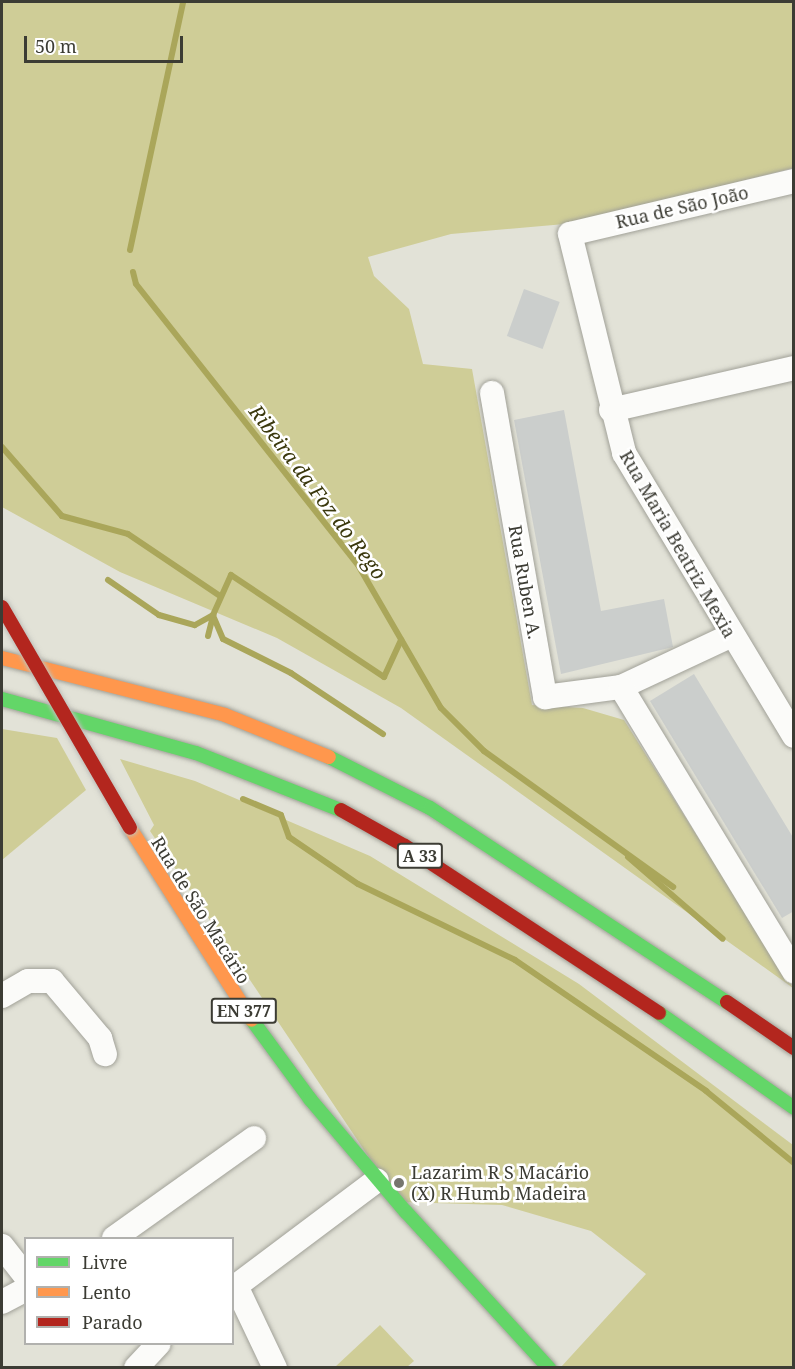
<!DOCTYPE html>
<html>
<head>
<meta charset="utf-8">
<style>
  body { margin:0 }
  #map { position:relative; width:795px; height:1369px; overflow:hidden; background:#e2e2d7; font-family:"Noto Serif",serif }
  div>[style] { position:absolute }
  .green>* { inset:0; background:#cfcd97 }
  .stream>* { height:6px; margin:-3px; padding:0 3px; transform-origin:3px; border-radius:3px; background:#aaa65a }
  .building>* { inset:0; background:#cbcecc; transform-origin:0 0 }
  .roads { filter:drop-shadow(0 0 2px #a1a198) drop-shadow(0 0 2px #a1a198) }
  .street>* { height:24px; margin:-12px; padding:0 12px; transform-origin:12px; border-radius:12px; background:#fbfbf9 }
  .fast>* { height:14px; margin:-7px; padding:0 7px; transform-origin:7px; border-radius:7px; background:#63d668 }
  .slow>* { height:14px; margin:-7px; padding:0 7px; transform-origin:7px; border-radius:7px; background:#ff974d }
  .jam>* { height:14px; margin:-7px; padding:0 7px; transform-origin:7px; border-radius:7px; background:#b3261e }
  .bridges { filter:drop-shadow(0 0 2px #bfbfb9) drop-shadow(0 0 2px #bfbfb9) }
  .jam-bridge>* { height:14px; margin:-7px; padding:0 7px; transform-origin:7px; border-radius:7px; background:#b3261e }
  .dots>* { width:16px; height:16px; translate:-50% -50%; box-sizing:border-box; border:3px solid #fff; border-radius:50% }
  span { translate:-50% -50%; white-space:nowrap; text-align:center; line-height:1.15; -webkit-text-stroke:5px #fff; paint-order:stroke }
  .shield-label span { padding:2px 4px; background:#fff; border:2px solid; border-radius:4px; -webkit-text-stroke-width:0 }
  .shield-label { font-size:16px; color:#3c3c34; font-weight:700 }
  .street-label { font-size:18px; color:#3c3c34 }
  .poi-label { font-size:18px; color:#3c3c34 }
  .left { translate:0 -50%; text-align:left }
  .water-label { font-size:20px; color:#3a380d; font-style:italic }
  .frame { position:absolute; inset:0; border:3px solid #3c3c34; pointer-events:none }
  .legend { position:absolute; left:24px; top:1237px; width:210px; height:108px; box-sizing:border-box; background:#fff; border:2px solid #b1b1ae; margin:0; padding:8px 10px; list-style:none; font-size:18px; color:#3c3c34 }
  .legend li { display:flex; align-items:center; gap:12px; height:30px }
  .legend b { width:30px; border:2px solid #b1b1ae }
  .scale { position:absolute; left:24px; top:36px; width:159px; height:27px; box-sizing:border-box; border:3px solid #3c3c34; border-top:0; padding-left:8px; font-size:18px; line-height:21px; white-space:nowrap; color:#3c3c34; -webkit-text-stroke:4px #fff; paint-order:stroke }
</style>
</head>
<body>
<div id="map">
  <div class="green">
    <i style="clip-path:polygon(2px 2px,793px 2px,793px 168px,576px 223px,451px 234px,368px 257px,374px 276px,409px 309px,423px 364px,472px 369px,532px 705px,583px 708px,624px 720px,793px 988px,401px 708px,277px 638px,120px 572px,2px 507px)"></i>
    <i style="clip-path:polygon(2px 729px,57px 738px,86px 790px,2px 860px)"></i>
    <i style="clip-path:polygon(120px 759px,195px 781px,370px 856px,579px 984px,793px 1145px,793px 1367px,561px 1367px,646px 1274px,591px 1231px,502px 1205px,399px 1202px,150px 831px,154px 825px)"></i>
    <i style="clip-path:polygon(380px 1325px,414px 1361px,407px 1367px,335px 1367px)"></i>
  </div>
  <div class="stream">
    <i style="left:130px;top:250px;width:254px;rotate:-77.9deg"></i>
    <i style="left:133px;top:272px;width:12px;rotate:76deg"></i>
    <i style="left:136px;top:284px;width:358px;rotate:51.7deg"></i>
    <i style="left:358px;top:565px;width:165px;rotate:59.9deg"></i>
    <i style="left:441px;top:708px;width:61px;rotate:45deg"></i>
    <i style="left:484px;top:751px;width:233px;rotate:35.7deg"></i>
    <i style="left:2px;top:447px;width:91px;rotate:49deg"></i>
    <i style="left:62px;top:516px;width:68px;rotate:15.3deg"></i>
    <i style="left:128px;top:534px;width:111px;rotate:34deg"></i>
    <i style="left:108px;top:580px;width:62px;rotate:34.5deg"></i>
    <i style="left:159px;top:615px;width:37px;rotate:16deg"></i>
    <i style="left:195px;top:625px;width:21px;rotate:-29deg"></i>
    <i style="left:208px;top:636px;width:21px;rotate:-76deg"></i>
    <i style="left:383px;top:734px;width:110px;rotate:-146.5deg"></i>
    <i style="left:291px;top:673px;width:76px;rotate:-153.4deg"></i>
    <i style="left:223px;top:639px;width:26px;rotate:-113deg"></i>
    <i style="left:213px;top:615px;width:44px;rotate:-65.8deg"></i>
    <i style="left:231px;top:575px;width:184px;rotate:33.7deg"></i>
    <i style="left:384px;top:677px;width:41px;rotate:-65.3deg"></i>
    <i style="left:243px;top:799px;width:41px;rotate:22.8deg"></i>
    <i style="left:281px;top:815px;width:23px;rotate:70deg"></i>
    <i style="left:289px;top:837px;width:83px;rotate:34.3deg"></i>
    <i style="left:358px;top:884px;width:174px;rotate:25.8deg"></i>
    <i style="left:515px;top:960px;width:232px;rotate:34.4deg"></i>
    <i style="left:706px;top:1091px;width:114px;rotate:39.3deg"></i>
    <i style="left:628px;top:857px;width:125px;rotate:40.8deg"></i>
  </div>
  <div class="building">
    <i style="left:524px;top:289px;width:38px;height:50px;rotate:20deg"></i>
    <i style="clip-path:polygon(564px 410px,601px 611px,664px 599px,673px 647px,561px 674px,514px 420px)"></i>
    <i style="clip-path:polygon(694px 674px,794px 839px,794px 911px,782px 918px,650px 701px)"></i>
  </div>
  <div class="roads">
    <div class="street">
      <i style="left:794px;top:181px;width:230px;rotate:166.7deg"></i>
      <i style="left:570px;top:234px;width:226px;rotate:76.1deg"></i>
      <i style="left:624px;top:453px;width:330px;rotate:59deg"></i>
      <i style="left:492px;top:393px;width:309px;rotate:80.1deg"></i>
      <i style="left:545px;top:697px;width:77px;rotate:-7.5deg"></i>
      <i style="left:621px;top:687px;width:120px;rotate:-25.1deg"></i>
      <i style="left:611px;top:410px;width:188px;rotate:-12.9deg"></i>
      <i style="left:621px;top:687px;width:333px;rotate:58.7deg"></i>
      <i style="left:2px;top:996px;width:30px;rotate:-30deg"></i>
      <i style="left:28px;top:981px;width:24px"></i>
      <i style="left:52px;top:981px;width:75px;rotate:49.9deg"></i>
      <i style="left:100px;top:1038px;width:17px;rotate:73deg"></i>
      <i style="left:114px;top:1238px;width:172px;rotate:-35.5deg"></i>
      <i style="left:2px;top:1246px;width:39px;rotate:52deg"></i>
      <i style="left:236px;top:1286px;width:91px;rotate:64.6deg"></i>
      <i style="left:232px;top:1289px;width:181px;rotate:-36.9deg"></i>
      <i style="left:2px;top:1302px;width:27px;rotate:-28deg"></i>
      <i style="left:136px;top:1368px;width:33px;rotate:-47deg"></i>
    </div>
    <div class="fast">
      <i style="left:2px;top:699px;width:201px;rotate:15.6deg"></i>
      <i style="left:196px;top:753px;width:156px;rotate:21.5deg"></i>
      <i style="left:329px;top:757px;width:113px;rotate:26.8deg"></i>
      <i style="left:430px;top:808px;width:355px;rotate:33.2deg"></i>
      <i style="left:659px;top:1013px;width:165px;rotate:35.1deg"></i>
      <i style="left:252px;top:1020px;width:98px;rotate:53.7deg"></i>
      <i style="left:310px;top:1099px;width:148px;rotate:49.7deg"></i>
      <i style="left:406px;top:1212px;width:212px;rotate:47.5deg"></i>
    </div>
    <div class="slow">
      <i style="left:2px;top:658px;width:230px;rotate:14.3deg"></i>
      <i style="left:225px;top:715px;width:112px;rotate:22deg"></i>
      <i style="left:130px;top:828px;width:227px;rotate:57.6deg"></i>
    </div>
    <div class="jam">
      <i style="left:341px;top:810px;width:73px;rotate:29.4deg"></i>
      <i style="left:405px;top:846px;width:304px;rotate:33.3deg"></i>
      <i style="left:727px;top:1002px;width:81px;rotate:34.5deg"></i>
    </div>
  </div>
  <div class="bridges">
    <div class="jam-bridge">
      <i style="left:2px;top:607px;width:255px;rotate:59.9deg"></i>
    </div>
  </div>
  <div class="dots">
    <i style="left:399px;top:1183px;background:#76766d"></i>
  </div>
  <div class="shield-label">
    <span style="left:420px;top:856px">A 33</span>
    <span style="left:244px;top:1011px">EN 377</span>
  </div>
  <div class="street-label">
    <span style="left:682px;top:207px;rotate:-13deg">Rua de São João</span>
    <span style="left:678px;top:544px;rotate:60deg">Rua Maria Beatriz Mexia</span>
    <span style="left:525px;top:582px;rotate:80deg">Rua Ruben A.</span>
    <span style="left:201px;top:910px;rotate:58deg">Rua de São Macário</span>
  </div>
  <div class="poi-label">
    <span class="left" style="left:411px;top:1183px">Lazarim R S Macário<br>(X) R Humb Madeira</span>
  </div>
  <div class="water-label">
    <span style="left:318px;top:492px;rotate:53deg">Ribeira da Foz do Rego</span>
  </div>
  <div class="frame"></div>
  <ul class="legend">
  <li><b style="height:8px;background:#63d668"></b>Livre</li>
  <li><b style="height:8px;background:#ff974d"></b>Lento</li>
  <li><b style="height:8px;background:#b3261e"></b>Parado</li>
  </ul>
  <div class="scale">50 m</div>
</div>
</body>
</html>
